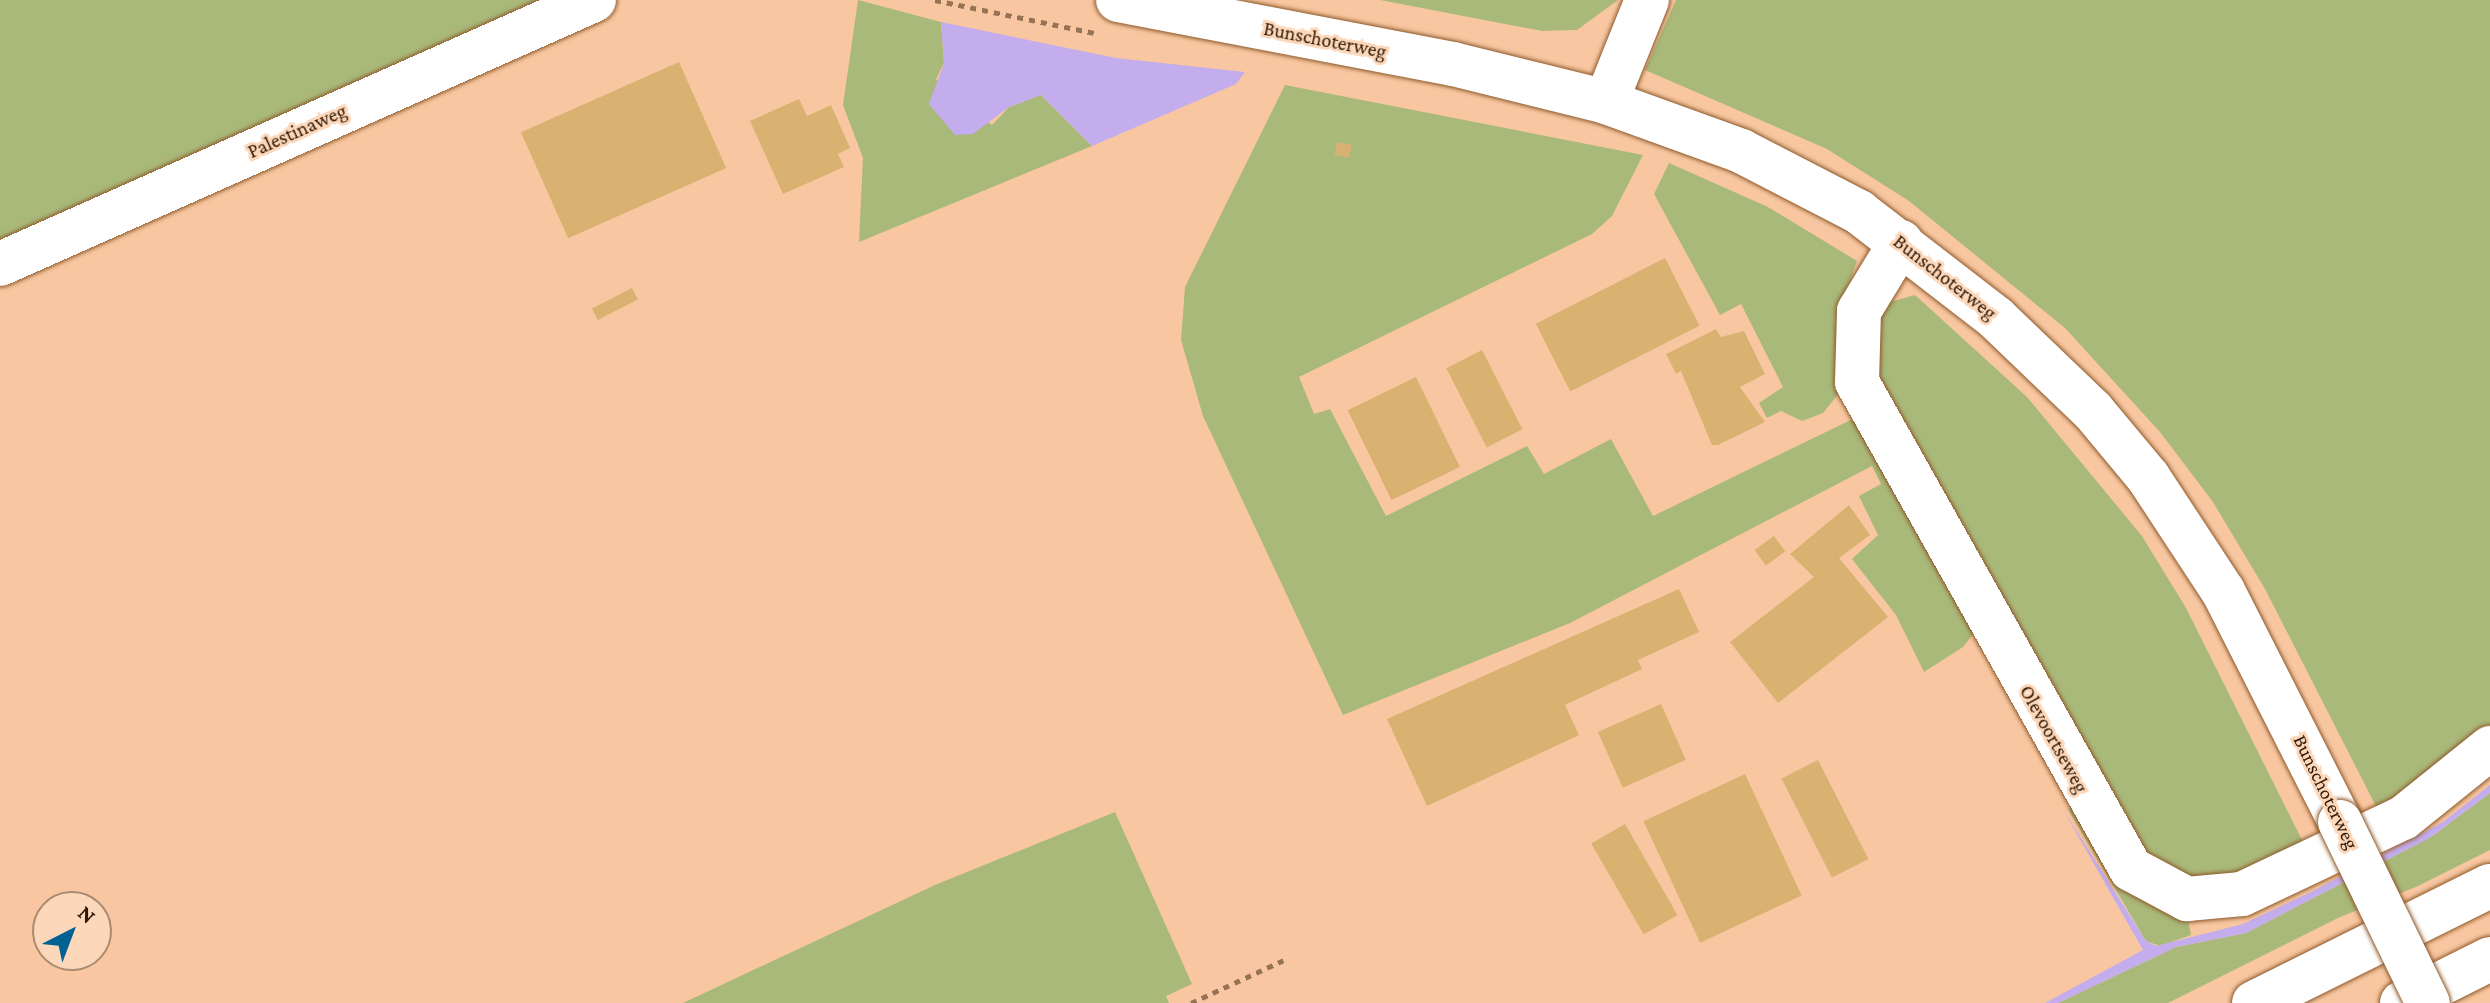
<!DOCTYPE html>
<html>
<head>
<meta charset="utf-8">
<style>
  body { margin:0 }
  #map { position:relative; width:2490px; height:1003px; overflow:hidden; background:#f8c7a1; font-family:"Crimson Pro",serif }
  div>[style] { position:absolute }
  .green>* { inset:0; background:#a9b97a }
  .water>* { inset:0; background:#c3aded }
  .building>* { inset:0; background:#d9b271; transform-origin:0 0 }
  .path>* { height:5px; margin-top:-2.5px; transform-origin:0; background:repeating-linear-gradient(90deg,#977355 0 6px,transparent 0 12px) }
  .roads { filter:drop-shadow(0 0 2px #8e592a) drop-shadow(0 0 2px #8e592a) }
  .minor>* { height:44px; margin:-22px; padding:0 22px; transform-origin:22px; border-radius:22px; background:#fff }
  .major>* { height:44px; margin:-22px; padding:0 22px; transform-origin:22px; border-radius:22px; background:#fff }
  .highway>* { height:44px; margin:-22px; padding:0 22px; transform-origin:22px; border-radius:22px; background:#fff }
  .bridges { filter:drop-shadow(0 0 2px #8e592a) drop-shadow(0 0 2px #8e592a) }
  .major-bridge>* { height:44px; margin:-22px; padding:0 22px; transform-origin:22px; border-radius:22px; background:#fff }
  span { translate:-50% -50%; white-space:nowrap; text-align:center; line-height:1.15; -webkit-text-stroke:6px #fcd7ba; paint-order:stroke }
  .street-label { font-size:20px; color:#2f1905 }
  .north { position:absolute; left:32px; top:891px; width:80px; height:80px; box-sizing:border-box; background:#fcd7ba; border:2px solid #aa8b72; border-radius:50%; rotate:42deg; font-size:22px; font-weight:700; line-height:32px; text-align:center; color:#2f1905 }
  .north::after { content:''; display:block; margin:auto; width:28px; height:36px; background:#006292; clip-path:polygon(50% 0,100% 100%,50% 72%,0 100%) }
</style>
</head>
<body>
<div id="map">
  <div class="green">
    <i style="clip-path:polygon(0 0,552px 0,0 248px)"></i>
    <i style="clip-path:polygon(858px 0,941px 22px,944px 63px,936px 79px,992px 125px,1009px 107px,1041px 95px,1092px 146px,859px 242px,863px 158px,843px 105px)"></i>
    <i style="clip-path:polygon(1380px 0,1618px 0,1577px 30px,1542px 31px)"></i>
    <i style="clip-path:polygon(1676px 0,2490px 0,2490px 731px,2450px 751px,2383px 820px,2265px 589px,2213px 502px,2160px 432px,2065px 328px,1909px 201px,1827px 149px,1645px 70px)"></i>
    <i style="clip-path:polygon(1285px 85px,1643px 155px,1612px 216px,1592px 234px,1299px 377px,1314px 414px,1330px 409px,1386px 516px,1527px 446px,1544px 474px,1611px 439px,1653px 516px,1857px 417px,1974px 633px,1963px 647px,1924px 672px,1896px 615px,1852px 559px,1878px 535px,1859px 496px,1881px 484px,1872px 466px,1570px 623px,1343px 715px,1203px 416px,1181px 340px,1185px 287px)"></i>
    <i style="clip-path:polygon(1669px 163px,1768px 207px,1857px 261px,1847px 289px,1840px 392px,1823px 413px,1802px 421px,1781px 411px,1767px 418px,1759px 403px,1783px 387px,1741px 304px,1720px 315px,1654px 194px)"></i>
    <i style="clip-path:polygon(1915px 295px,2027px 397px,2142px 536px,2186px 608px,2308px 852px,2241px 883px,2157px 877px,1872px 383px,1866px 339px,1890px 302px)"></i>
    <i style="clip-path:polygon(2490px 793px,2490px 850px,2416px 887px,2340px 917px,2168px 1003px,2058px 1003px,2176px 947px,2246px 933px,2431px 837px)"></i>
    <i style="clip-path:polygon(2080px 806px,2186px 908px,2191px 935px,2160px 946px,2146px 941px,2068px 809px)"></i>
    <i style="clip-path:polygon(1115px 812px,1192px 984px,1166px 996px,1169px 1003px,683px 1003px,935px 885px)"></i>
  </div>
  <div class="water">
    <i style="clip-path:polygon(941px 22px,1116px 58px,1245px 72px,1236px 84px,1092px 146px,1041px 95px,1009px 107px,973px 134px,955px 135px,929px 104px,944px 63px)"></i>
    <i style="clip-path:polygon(2490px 785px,2490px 793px,2431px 837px,2246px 933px,2176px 947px,2058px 1003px,2045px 1003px,2143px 950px,2062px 808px,2146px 941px,2156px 946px,2243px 924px,2311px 892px,2443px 822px)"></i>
  </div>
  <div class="building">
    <i style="left:679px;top:62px;width:116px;height:173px;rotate:66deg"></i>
    <i style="clip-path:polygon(799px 99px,807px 116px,831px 105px,850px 148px,838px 154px,844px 167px,783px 194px,750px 121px)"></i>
    <i style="left:1337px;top:142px;width:15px;height:13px;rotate:11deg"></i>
    <i style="left:1665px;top:258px;width:76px;height:145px;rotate:63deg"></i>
    <i style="left:632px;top:288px;width:13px;height:45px;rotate:63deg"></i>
    <i style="clip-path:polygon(1716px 329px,1721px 337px,1744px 331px,1765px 374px,1740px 387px,1765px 422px,1718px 445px,1712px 445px,1681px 371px,1676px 374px,1666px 354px)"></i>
    <i style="left:1482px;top:350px;width:89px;height:40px;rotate:63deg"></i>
    <i style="left:1416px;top:377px;width:100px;height:76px;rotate:64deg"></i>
    <i style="clip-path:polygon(1849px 505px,1870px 535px,1839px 558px,1888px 617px,1778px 703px,1730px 642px,1814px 577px,1790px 554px)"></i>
    <i style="left:1774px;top:536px;width:19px;height:24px;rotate:54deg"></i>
    <i style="clip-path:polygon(1679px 589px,1699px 632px,1638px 660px,1642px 669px,1565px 705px,1579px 735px,1427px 806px,1387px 719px)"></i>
    <i style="left:1661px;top:704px;width:61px;height:69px;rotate:66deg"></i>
    <i style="left:1818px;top:760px;width:111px;height:41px;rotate:63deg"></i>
    <i style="left:1745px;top:774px;width:134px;height:112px;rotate:65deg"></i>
    <i style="left:1625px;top:824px;width:105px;height:39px;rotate:60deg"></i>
  </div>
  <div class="path">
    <i style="left:935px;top:0;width:163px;rotate:11.7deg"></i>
    <i style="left:1191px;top:1003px;width:102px;rotate:-24.8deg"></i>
  </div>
  <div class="roads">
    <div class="minor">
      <i style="left:1606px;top:102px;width:110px;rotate:-68.1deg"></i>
      <i style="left:1901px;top:242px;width:81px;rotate:121.3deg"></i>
      <i style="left:1859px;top:311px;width:71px;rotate:91.6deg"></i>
      <i style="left:1857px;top:382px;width:559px;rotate:60.64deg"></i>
      <i style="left:2131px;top:869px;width:64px;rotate:28.2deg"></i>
      <i style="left:2187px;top:899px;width:55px;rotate:-5.2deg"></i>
      <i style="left:2242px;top:894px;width:178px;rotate:-25.3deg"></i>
      <i style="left:2403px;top:818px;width:112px;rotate:-38.8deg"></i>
      <i style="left:0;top:264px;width:650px;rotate:-23.96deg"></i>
    </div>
    <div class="major">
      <i style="left:1118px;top:0;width:341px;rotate:10.8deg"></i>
      <i style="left:1453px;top:64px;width:158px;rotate:13.9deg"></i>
      <i style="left:1606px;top:102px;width:144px;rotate:19.9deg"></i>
      <i style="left:1741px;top:151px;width:133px;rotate:27.3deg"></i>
      <i style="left:1859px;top:212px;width:173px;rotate:37.7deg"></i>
      <i style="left:1996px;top:318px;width:134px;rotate:43.8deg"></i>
      <i style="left:2093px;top:411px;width:86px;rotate:50.2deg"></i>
      <i style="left:2148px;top:477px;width:136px;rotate:56.7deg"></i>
      <i style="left:2223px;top:591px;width:259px;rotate:63.1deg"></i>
    </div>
    <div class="highway">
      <i style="left:2254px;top:1003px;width:263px;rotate:-26.4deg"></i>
      <i style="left:2402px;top:1003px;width:98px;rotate:-26.6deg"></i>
    </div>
  </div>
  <div class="bridges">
    <div class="major-bridge">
      <i style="left:2340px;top:822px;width:201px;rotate:64.1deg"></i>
    </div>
  </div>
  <div class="street-label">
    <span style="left:1325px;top:40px;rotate:11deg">Bunschoterweg</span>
    <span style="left:297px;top:131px;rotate:-24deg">Palestinaweg</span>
    <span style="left:1945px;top:277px;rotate:38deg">Bunschoterweg</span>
    <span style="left:2054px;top:739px;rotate:61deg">Olevoortseweg</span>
    <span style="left:2326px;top:792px;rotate:64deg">Bunschoterweg</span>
  </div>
  <div class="north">N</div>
</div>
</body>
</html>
